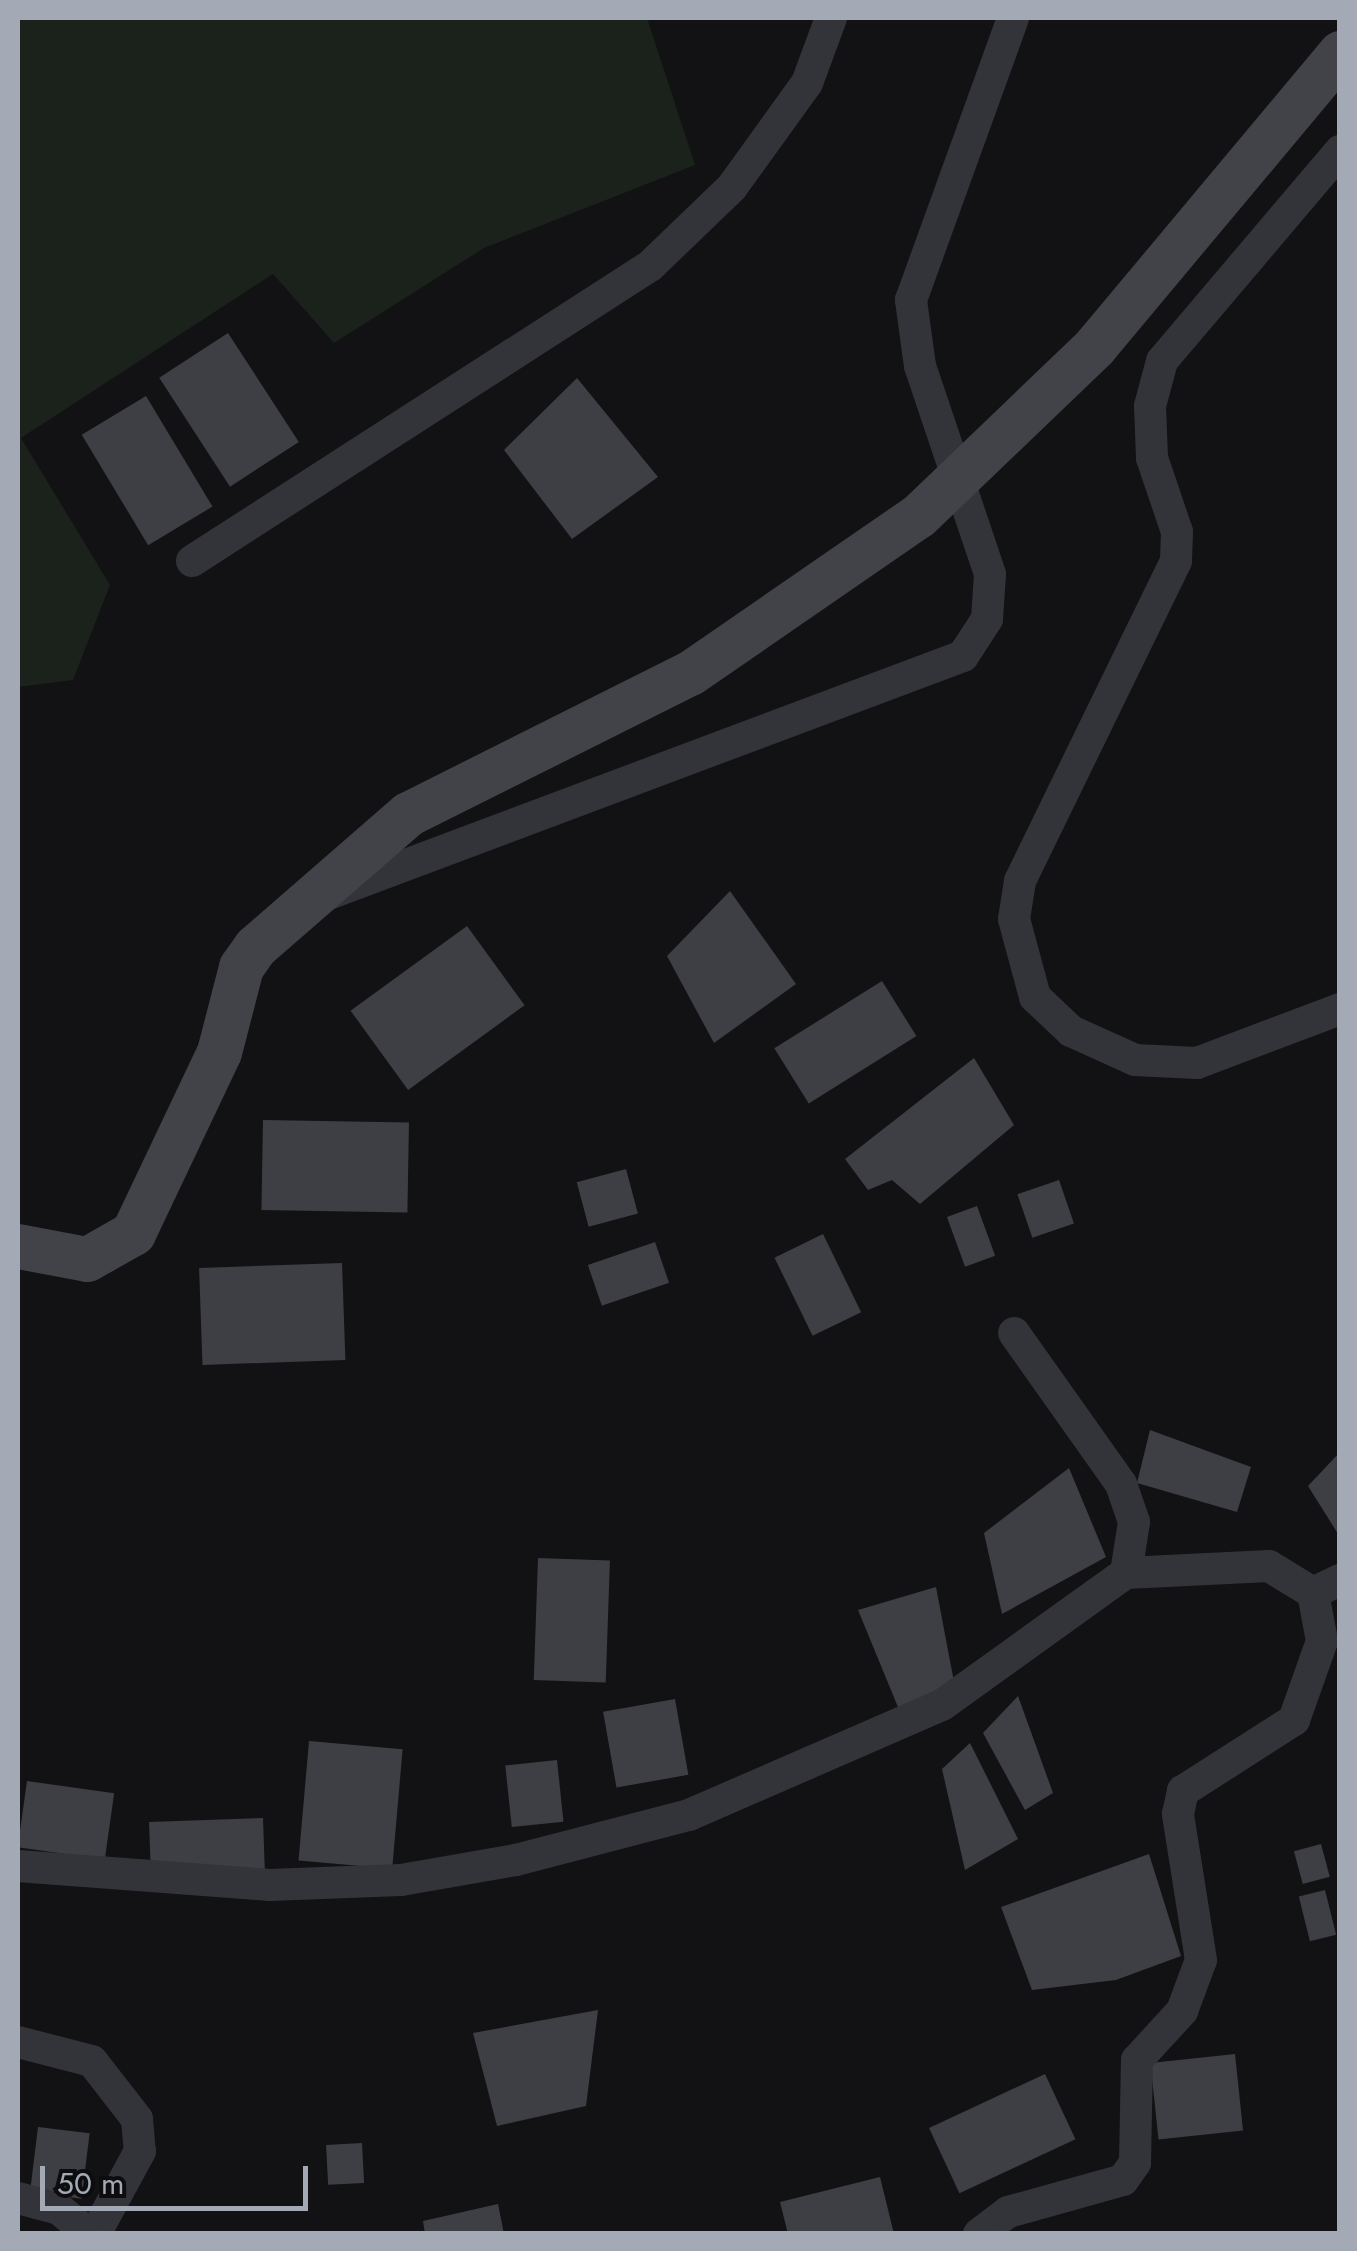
<!DOCTYPE html>
<html>
<head>
<meta charset="utf-8">
<style>
  body { margin:0 }
  #map { position:relative; width:1357px; height:2251px; overflow:hidden; background:#121214; font-family:Jost,sans-serif }
  div>[style] { position:absolute }
  .green>* { inset:0; background:#1a221b }
  .building>* { inset:0; background:#3e3f44; transform-origin:0 0 }
  .street>* { height:32px; margin:-16px; padding:0 16px; transform-origin:16px; border-radius:16px; background:#333439 }
  .secondary>* { height:45px; margin:-22.5px; padding:0 22.5px; transform-origin:22.5px; border-radius:22.5px; background:#414349 }
  span { translate:-50% -50%; white-space:nowrap; text-align:center; line-height:1.15; -webkit-text-stroke:8px #0d0d0f; paint-order:stroke }
  .frame { position:absolute; inset:0; border:20px solid #a3a9b5; pointer-events:none }
  .scale { position:absolute; left:40px; top:2166px; width:268px; height:45px; box-sizing:border-box; border:5px solid #a3a9b5; border-top:0; padding-left:12px; font-size:30px; line-height:35px; white-space:nowrap; color:#a3a9b5; -webkit-text-stroke:8px #0d0d0f; paint-order:stroke }
</style>
</head>
<body>
<div id="map">
  <div class="green">
    <i style="clip-path:polygon(18px 18px,647px 18px,695px 165px,484px 248px,334px 343px,273px 274px,21px 438px,110px 585px,73px 680px,18px 687px)"></i>
  </div>
  <div class="building">
    <i style="left:228px;top:333px;width:130px;height:82px;rotate:57deg"></i>
    <i style="clip-path:polygon(577px 378px,658px 477px,572px 539px,504px 450px)"></i>
    <i style="left:146px;top:396px;width:129px;height:75px;rotate:59deg"></i>
    <i style="clip-path:polygon(730px 891px,796px 984px,714px 1043px,667px 956px)"></i>
    <i style="left:467px;top:926px;width:98px;height:144px;rotate:54deg"></i>
    <i style="left:882px;top:981px;width:65px;height:127px;rotate:58deg"></i>
    <i style="clip-path:polygon(974px 1058px,1014px 1125px,920px 1204px,892px 1180px,868px 1190px,845px 1159px)"></i>
    <i style="left:263px;top:1120px;width:146px;height:90px;rotate:1deg"></i>
    <i style="left:626px;top:1169px;width:46px;height:51px;rotate:75deg"></i>
    <i style="left:1059px;top:1180px;width:46px;height:44px;rotate:71deg"></i>
    <i style="left:977px;top:1206px;width:53px;height:32px;rotate:70deg"></i>
    <i style="left:823px;top:1234px;width:87px;height:54px;rotate:64deg"></i>
    <i style="left:655px;top:1242px;width:43px;height:71px;rotate:71deg"></i>
    <i style="left:342px;top:1263px;width:97px;height:143px;rotate:88deg"></i>
    <i style="clip-path:polygon(1150px 1430px,1251px 1467px,1237px 1512px,1137px 1483px)"></i>
    <i style="clip-path:polygon(1340px 1452px,1340px 1537px,1308px 1486px)"></i>
    <i style="clip-path:polygon(1069px 1468px,1106px 1557px,1002px 1614px,984px 1533px)"></i>
    <i style="left:538px;top:1558px;width:72px;height:122px;rotate:2deg"></i>
    <i style="clip-path:polygon(936px 1587px,954px 1682px,900px 1712px,858px 1610px)"></i>
    <i style="clip-path:polygon(1018px 1696px,1053px 1793px,1025px 1810px,983px 1733px)"></i>
    <i style="left:675px;top:1699px;width:77px;height:73px;rotate:80deg"></i>
    <i style="left:309px;top:1741px;width:94px;height:120px;rotate:5deg"></i>
    <i style="clip-path:polygon(970px 1743px,1018px 1839px,965px 1870px,942px 1769px)"></i>
    <i style="left:557px;top:1760px;width:62px;height:52px;rotate:84deg"></i>
    <i style="left:27px;top:1781px;width:88px;height:67px;rotate:8deg"></i>
    <i style="left:263px;top:1818px;width:53px;height:114px;rotate:88deg"></i>
    <i style="left:1321px;top:1844px;width:34px;height:28px;rotate:75deg"></i>
    <i style="clip-path:polygon(1149px 1854px,1181px 1956px,1116px 1980px,1032px 1990px,1001px 1907px)"></i>
    <i style="left:1325px;top:1890px;width:46px;height:27px;rotate:76deg"></i>
    <i style="clip-path:polygon(598px 2010px,586px 2106px,497px 2126px,473px 2033px)"></i>
    <i style="left:1235px;top:2054px;width:77px;height:85px;rotate:84deg"></i>
    <i style="left:1045px;top:2074px;width:72px;height:128px;rotate:65deg"></i>
    <i style="left:38px;top:2127px;width:52px;height:66px;rotate:7deg"></i>
    <i style="left:362px;top:2143px;width:40px;height:36px;rotate:87deg"></i>
    <i style="clip-path:polygon(880px 2177px,894px 2234px,788px 2234px,780px 2202px)"></i>
    <i style="clip-path:polygon(498px 2204px,504px 2234px,425px 2234px,423px 2221px)"></i>
  </div>
  <div class="street">
    <i style="left:1340px;top:151px;width:275px;rotate:130.3deg"></i>
    <i style="left:1162px;top:361px;width:47px;rotate:104.9deg"></i>
    <i style="left:1150px;top:406px;width:52px;rotate:87.8deg"></i>
    <i style="left:1152px;top:458px;width:78px;rotate:71.3deg"></i>
    <i style="left:1177px;top:532px;width:29px;rotate:92deg"></i>
    <i style="left:1176px;top:561px;width:356px;rotate:116deg"></i>
    <i style="left:1020px;top:881px;width:38px;rotate:99deg"></i>
    <i style="left:1014px;top:919px;width:81px;rotate:74.9deg"></i>
    <i style="left:1035px;top:997px;width:50px;rotate:43.4deg"></i>
    <i style="left:1071px;top:1031px;width:70px;rotate:24.4deg"></i>
    <i style="left:1135px;top:1060px;width:62px;rotate:2.8deg"></i>
    <i style="left:1197px;top:1063px;width:153px;rotate:-20.7deg"></i>
    <i style="left:192px;top:561px;width:545px;rotate:-32.79deg"></i>
    <i style="left:650px;top:266px;width:114px;rotate:-43.9deg"></i>
    <i style="left:732px;top:187px;width:128px;rotate:-54.2deg"></i>
    <i style="left:807px;top:83px;width:69px;rotate:-69.7deg"></i>
    <i style="left:331px;top:893px;width:675px;rotate:-20.56deg"></i>
    <i style="left:963px;top:656px;width:44px;rotate:-57deg"></i>
    <i style="left:987px;top:619px;width:45px;rotate:-86.2deg"></i>
    <i style="left:990px;top:574px;width:219px;rotate:-108.6deg"></i>
    <i style="left:920px;top:366px;width:67px;rotate:-97.8deg"></i>
    <i style="left:911px;top:300px;width:300px;rotate:-70.1deg"></i>
    <i style="left:1126px;top:1573px;width:143px;rotate:-2.8deg"></i>
    <i style="left:1269px;top:1566px;width:52px;rotate:31.5deg"></i>
    <i style="left:1313px;top:1593px;width:30px;rotate:-26deg"></i>
    <i style="left:18px;top:1866px;width:253px;rotate:4.3deg"></i>
    <i style="left:270px;top:1885px;width:131px;rotate:-2.2deg"></i>
    <i style="left:401px;top:1880px;width:117px;rotate:-9.9deg"></i>
    <i style="left:516px;top:1860px;width:179px;rotate:-14.6deg"></i>
    <i style="left:689px;top:1815px;width:276px;rotate:-23.5deg"></i>
    <i style="left:942px;top:1705px;width:226px;rotate:-35.7deg"></i>
    <i style="left:1126px;top:1573px;width:52px;rotate:-81.1deg"></i>
    <i style="left:1134px;top:1522px;width:40px;rotate:-108.9deg"></i>
    <i style="left:1121px;top:1484px;width:185px;rotate:-125.3deg"></i>
    <i style="left:18px;top:2042px;width:76px;rotate:14.4deg"></i>
    <i style="left:92px;top:2061px;width:73px;rotate:52.2deg"></i>
    <i style="left:137px;top:2119px;width:32px;rotate:85deg"></i>
    <i style="left:140px;top:2151px;width:94px;rotate:118.5deg"></i>
    <i style="left:18px;top:2198px;width:42px;rotate:15deg"></i>
    <i style="left:59px;top:2209px;width:39px;rotate:40deg"></i>
    <i style="left:979px;top:2234px;width:36px;rotate:-37deg"></i>
    <i style="left:1008px;top:2212px;width:119px;rotate:-15.5deg"></i>
    <i style="left:1123px;top:2180px;width:21px;rotate:-55deg"></i>
    <i style="left:1135px;top:2163px;width:103px;rotate:-88.9deg"></i>
    <i style="left:1137px;top:2060px;width:67px;rotate:-47.4deg"></i>
    <i style="left:1182px;top:2011px;width:54px;rotate:-69.6deg"></i>
    <i style="left:1201px;top:1960px;width:148px;rotate:-99deg"></i>
    <i style="left:1178px;top:1814px;width:24px;rotate:-78deg"></i>
    <i style="left:1183px;top:1791px;width:132px;rotate:-32.6deg"></i>
    <i style="left:1294px;top:1720px;width:84px;rotate:-70.5deg"></i>
    <i style="left:1322px;top:1641px;width:49px;rotate:-100.6deg"></i>
  </div>
  <div class="secondary">
    <i style="left:18px;top:1246px;width:70px;rotate:10.7deg"></i>
    <i style="left:87px;top:1259px;width:53px;rotate:-29.5deg"></i>
    <i style="left:133px;top:1233px;width:200px;rotate:-64.6deg"></i>
    <i style="left:219px;top:1052px;width:88px;rotate:-75.5deg"></i>
    <i style="left:241px;top:967px;width:24px;rotate:-55deg"></i>
    <i style="left:255px;top:947px;width:203px;rotate:-41deg"></i>
    <i style="left:408px;top:814px;width:315px;rotate:-26.6deg"></i>
    <i style="left:690px;top:673px;width:277px;rotate:-34.6deg"></i>
    <i style="left:918px;top:516px;width:245px;rotate:-43.8deg"></i>
    <i style="left:1095px;top:346px;width:382px;rotate:-50.1deg"></i>
  </div>
  <div class="frame"></div>
  <div class="scale">50 m</div>
</div>
</body>
</html>
